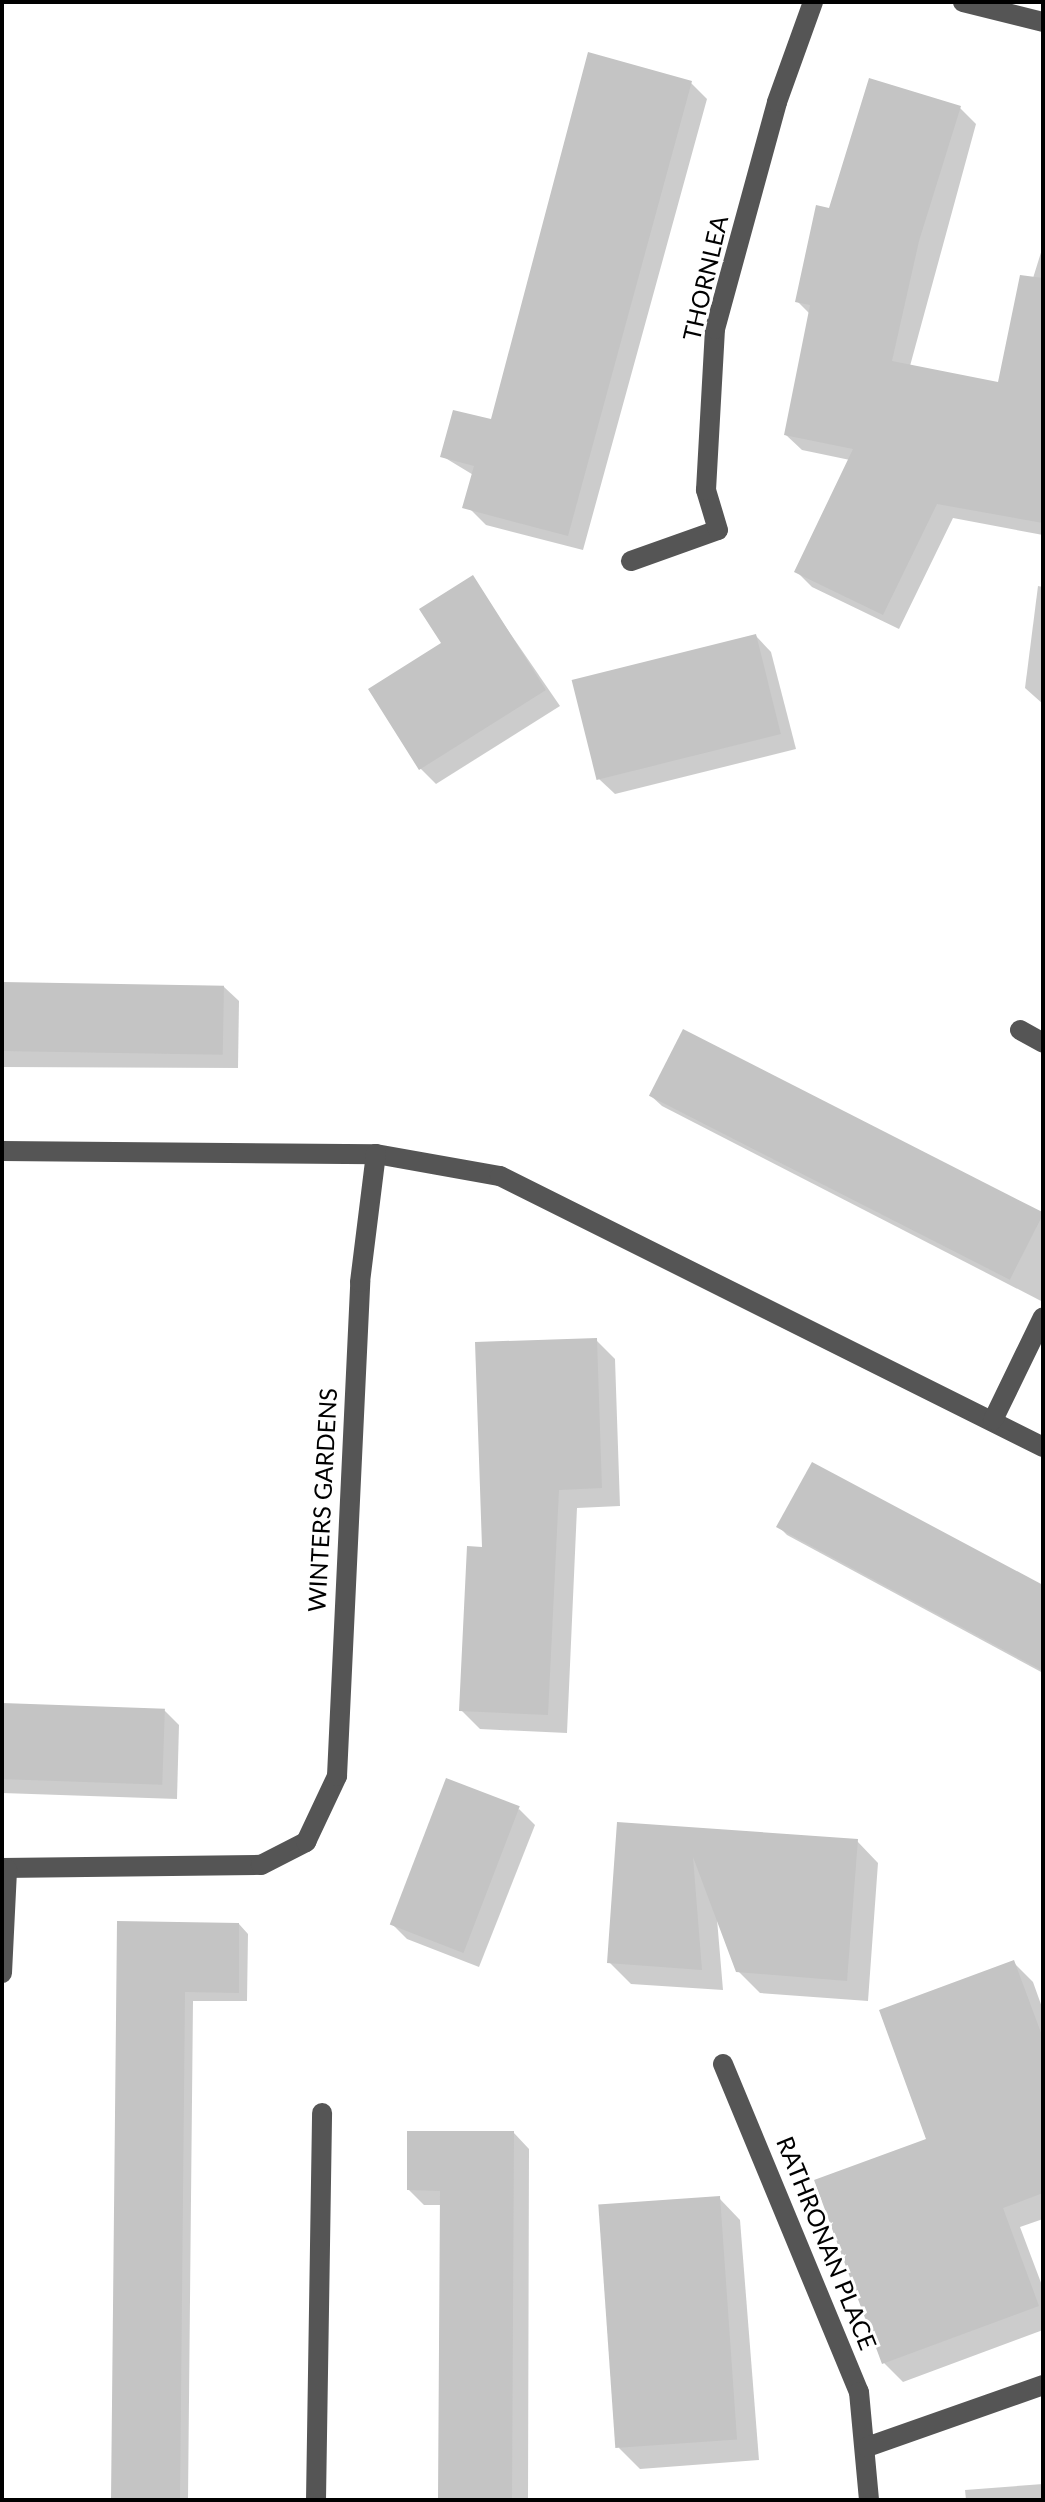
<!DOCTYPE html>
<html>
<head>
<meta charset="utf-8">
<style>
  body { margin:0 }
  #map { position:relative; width:1045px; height:2502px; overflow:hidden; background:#fff; font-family:Lato,sans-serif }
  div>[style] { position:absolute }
  .shadow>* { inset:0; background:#0003 }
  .building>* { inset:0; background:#c4c4c4; transform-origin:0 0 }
  .minor>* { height:20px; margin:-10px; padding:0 10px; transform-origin:10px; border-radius:10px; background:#555 }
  span { translate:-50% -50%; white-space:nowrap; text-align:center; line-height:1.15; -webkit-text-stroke:6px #fff; paint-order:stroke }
  .street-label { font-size:24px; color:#000 }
  .frame { position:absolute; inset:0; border:4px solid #000; pointer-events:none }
</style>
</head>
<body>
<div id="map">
  <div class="shadow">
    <i style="clip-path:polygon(691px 83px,707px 99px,583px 550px,486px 525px,470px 509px,475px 476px,442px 456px,492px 422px)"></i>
    <i style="clip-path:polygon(960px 108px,976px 124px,910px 366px,1000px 384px,1043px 246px,1043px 535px,953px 518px,899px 629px,812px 587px,796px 571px,850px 460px,802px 450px,786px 435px,811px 315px,797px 301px,831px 210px)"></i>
    <i style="clip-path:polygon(472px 578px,560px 706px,436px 784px,420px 768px,444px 643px)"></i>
    <i style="clip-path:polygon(1038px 586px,1043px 587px,1043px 704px,1025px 688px)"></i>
    <i style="clip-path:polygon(756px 636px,771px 652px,796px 749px,615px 794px,599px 779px)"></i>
    <i style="clip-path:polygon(2px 985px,223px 986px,239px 1001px,238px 1068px,2px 1067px)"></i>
    <i style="clip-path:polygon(684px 1032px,1043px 1217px,1043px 1302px,662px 1106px,650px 1095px)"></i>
    <i style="clip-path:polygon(596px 1340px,615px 1359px,620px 1506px,577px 1508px,567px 1733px,480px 1729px,461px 1710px,484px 1549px)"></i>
    <i style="clip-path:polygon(779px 1527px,1043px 1588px,1043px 1673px,787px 1535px)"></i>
    <i style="clip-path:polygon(2px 1705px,165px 1711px,179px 1725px,177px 1799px,2px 1793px)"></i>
    <i style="clip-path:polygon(519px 1809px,535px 1825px,479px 1967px,407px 1939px,391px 1923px)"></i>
    <i style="clip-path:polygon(619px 1824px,857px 1841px,878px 1863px,868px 2001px,760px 1993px,738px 1971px,717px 1919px,723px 1990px,631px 1984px,609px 1962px)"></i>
    <i style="clip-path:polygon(119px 1923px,239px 1924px,248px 1934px,247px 2001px,193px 2001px,188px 2500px,112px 2500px)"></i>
    <i style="clip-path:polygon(1014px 1963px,1033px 1982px,1043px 2010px,1043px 2219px,1020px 2227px,1043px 2288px,1043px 2330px,903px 2382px,884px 2363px,929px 2140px)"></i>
    <i style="clip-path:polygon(514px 2133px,529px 2149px,528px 2500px,440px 2500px,442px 2205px,424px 2205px,409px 2190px)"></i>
    <i style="clip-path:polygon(719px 2198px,740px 2220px,759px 2460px,640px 2469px,619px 2448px)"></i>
    <i style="clip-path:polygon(1043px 2484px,1043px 2500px,966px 2500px,965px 2490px)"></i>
  </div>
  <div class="building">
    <i style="clip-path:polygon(588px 52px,692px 81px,568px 536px,462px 508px,474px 466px,440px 457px,453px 410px,491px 419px)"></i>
    <i style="clip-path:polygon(869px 78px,961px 106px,919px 241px,892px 361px,998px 382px,1020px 275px,1043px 278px,1043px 523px,937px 504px,883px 615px,794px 572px,853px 449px,784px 435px,810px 305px,795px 302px,816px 205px,829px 208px)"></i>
    <i style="clip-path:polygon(473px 575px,546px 690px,419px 770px,368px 689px,441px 643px,419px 609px)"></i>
    <i style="left:756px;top:634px;width:103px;height:190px;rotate:76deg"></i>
    <i style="left:2px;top:982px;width:222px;height:69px;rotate:1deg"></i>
    <i style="left:683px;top:1029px;width:405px;height:75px;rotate:27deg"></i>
    <i style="clip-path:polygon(597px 1338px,602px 1488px,559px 1490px,548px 1715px,459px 1711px,467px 1546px,482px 1547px,475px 1342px)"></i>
    <i style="clip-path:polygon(812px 1462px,1043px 1585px,1043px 1671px,776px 1527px)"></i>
    <i style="left:2px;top:1703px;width:163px;height:76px;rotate:2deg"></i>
    <i style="left:446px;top:1778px;width:79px;height:157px;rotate:21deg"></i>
    <i style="clip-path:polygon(617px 1822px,858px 1839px,847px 1981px,736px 1972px,693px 1857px,702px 1970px,607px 1963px)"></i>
    <i style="clip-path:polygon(117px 1921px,239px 1923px,239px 1993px,185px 1992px,180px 2500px,111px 2500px)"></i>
    <i style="clip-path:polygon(1014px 1960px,1043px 2038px,1043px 2193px,1003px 2208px,1039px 2306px,882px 2364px,814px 2180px,926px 2139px,879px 2010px)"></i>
    <i style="clip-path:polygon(407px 2131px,514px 2131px,512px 2500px,438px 2500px,440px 2191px,407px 2190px)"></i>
    <i style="left:720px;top:2196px;width:244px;height:122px;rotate:86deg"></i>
  </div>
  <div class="minor">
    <i style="left:963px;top:2px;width:82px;rotate:14deg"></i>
    <i style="left:631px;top:561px;width:92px;rotate:-19.6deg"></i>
    <i style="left:718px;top:530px;width:42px;rotate:-106.7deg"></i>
    <i style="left:706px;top:490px;width:161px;rotate:-86.8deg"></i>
    <i style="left:715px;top:329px;width:235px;rotate:-74.7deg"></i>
    <i style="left:777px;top:102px;width:106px;rotate:-70.2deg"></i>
    <i style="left:1020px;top:1030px;width:26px;rotate:29deg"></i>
    <i style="left:2px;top:1151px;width:374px;rotate:0.5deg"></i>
    <i style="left:376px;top:1154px;width:126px;rotate:10.1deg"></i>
    <i style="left:500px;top:1176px;width:607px;rotate:26.52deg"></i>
    <i style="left:993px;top:1420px;width:114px;rotate:-64.1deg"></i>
    <i style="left:2px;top:1868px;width:259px;rotate:-0.7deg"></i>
    <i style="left:261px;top:1865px;width:51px;rotate:-27.1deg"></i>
    <i style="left:306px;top:1842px;width:73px;rotate:-64.8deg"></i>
    <i style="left:337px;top:1776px;width:495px;rotate:-87.3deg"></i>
    <i style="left:360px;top:1282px;width:129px;rotate:-82.9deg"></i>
    <i style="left:2px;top:1973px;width:104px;rotate:-87.2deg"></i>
    <i style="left:723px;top:2064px;width:355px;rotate:67.5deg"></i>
    <i style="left:859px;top:2392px;width:108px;rotate:84.7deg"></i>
    <i style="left:867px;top:2447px;width:187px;rotate:-19.4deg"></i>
    <i style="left:316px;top:2500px;width:387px;rotate:-89.1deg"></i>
  </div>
  <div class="street-label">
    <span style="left:705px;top:278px;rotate:-77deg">THORNLEA</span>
    <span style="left:322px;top:1500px;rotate:-87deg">WINTERS GARDENS</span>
    <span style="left:827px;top:2243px;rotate:68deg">RATHRONAN PLACE</span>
  </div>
  <div class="frame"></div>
</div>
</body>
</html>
